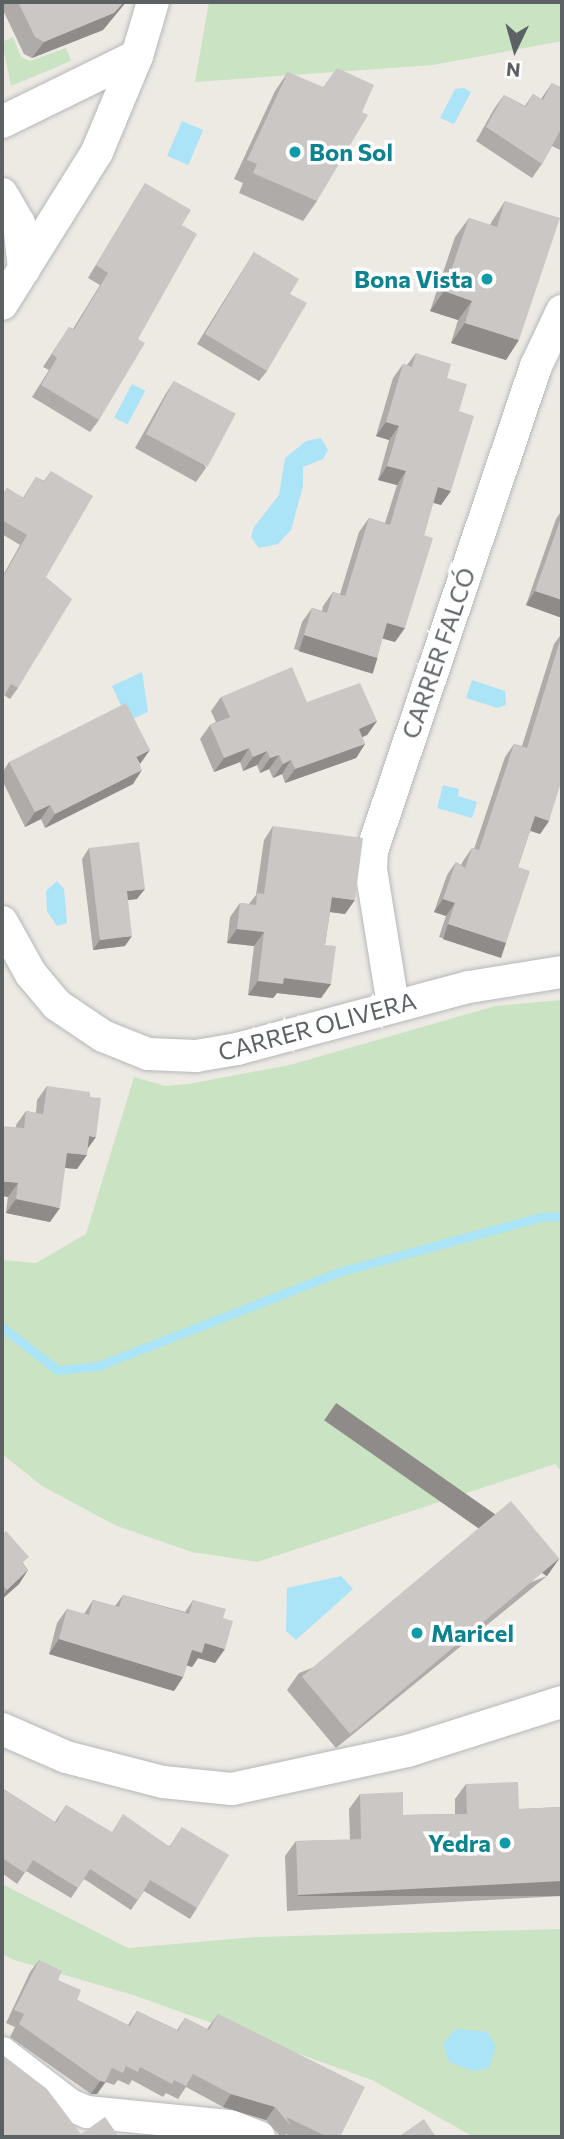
<!DOCTYPE html>
<html>
<head>
<meta charset="utf-8">
<style>
  body { margin:0 }
  #map { position:relative; width:564px; height:2139px; overflow:hidden; background:#edeae4; font-family:Commissioner,sans-serif }
  div>[style] { position:absolute }
  .green>* { inset:0; background:#c9e3c3 }
  .water>* { inset:0; background:#abe3f7; transform-origin:0 0 }
  .stream>* { height:9px; margin:-4.5px; padding:0 4.5px; transform-origin:4.5px; border-radius:4.5px; background:#abe3f7 }
  .roads { filter:drop-shadow(0 0 2px #b5b7ba) drop-shadow(0 0 2px #b5b7ba) }
  .minor>* { height:32px; margin:-16px; padding:0 16px; transform-origin:16px; border-radius:16px; background:#fff }
  .wall>* { inset:0; background:#afaba9 }
  .shaded-wall>* { inset:0; background:#8e8b89; transform-origin:0 0 }
  .building>* { inset:0; background:#cbc7c4; transform-origin:0 0 }
  .dots>* { width:19px; height:19px; translate:-50% -50%; box-sizing:border-box; border:4px solid #fff; border-radius:50% }
  span { translate:-50% -50%; white-space:nowrap; text-align:center; line-height:1.15; -webkit-text-stroke:7px #fff; paint-order:stroke }
  .culture-label { font-size:24px; color:#0d838f; font-weight:700 }
  .left { translate:0 -50%; text-align:left }
  .right { translate:-100% -50%; text-align:right }
  .street-label { font-size:24px; color:#5c6164 }
  .frame { position:absolute; inset:0; border:4px solid #5c6164; pointer-events:none }
  .north { position:absolute; left:480px; top:14px; width:70px; height:70px; -webkit-text-stroke:5px #fff; paint-order:stroke; rotate:185deg; font-size:19px; font-weight:700; line-height:28px; text-align:center; color:#5c6164 }
  .north::after { content:''; display:block; margin:auto; width:24px; height:32px; background:#5c6164; clip-path:polygon(50% 0,100% 100%,50% 72%,0 100%) }
</style>
</head>
<body>
<div id="map">
  <div class="green">
    <i style="clip-path:polygon(209px 2px,562px 2px,562px 41px,433px 65px,195px 82px)"></i>
    <i style="clip-path:polygon(13px 37px,21px 57px,30px 61px,66px 48px,71px 61px,11px 86px,2px 42px)"></i>
    <i style="clip-path:polygon(562px 1000px,562px 1472px,555px 1464px,257px 1562px,192px 1552px,117px 1526px,42px 1486px,2px 1454px,2px 1260px,36px 1263px,86px 1234px,134px 1077px,165px 1086px,188px 1084px,290px 1065px,495px 1006px)"></i>
    <i style="clip-path:polygon(2px 1884px,128px 1948px,256px 1937px,562px 1929px,562px 2137px,474px 2137px,372px 2080px,133px 1995px,14px 1960px,2px 1954px)"></i>
  </div>
  <div class="water">
    <i style="clip-path:polygon(464px 88px,471px 92px,454px 124px,440px 118px,455px 89px)"></i>
    <i style="left:182px;top:121px;width:23px;height:38px;rotate:23deg"></i>
    <i style="left:132px;top:384px;width:15px;height:38px;rotate:28deg"></i>
    <i style="clip-path:polygon(321px 438px,328px 450px,323px 459px,303px 467px,303px 486px,291px 530px,278px 544px,259px 548px,251px 537px,254px 527px,279px 495px,285px 458px,306px 441px)"></i>
    <i style="clip-path:polygon(142px 672px,148px 712px,128px 721px,112px 686px)"></i>
    <i style="clip-path:polygon(472px 680px,505px 691px,506px 705px,498px 708px,466px 698px)"></i>
    <i style="clip-path:polygon(443px 785px,459px 789px,458px 796px,477px 802px,472px 818px,437px 808px)"></i>
    <i style="clip-path:polygon(57px 881px,64px 889px,67px 923px,57px 926px,47px 911px,46px 891px)"></i>
    <i style="clip-path:polygon(341px 1576px,353px 1589px,296px 1640px,286px 1631px,287px 1588px)"></i>
    <i style="clip-path:polygon(456px 2029px,487px 2032px,496px 2046px,489px 2068px,473px 2071px,449px 2062px,443px 2044px)"></i>
  </div>
  <div class="stream">
    <i style="left:2px;top:1327px;width:70px;rotate:38deg"></i>
    <i style="left:57px;top:1370px;width:41px;rotate:-5.6deg"></i>
    <i style="left:98px;top:1366px;width:262px;rotate:-21.3deg"></i>
    <i style="left:342px;top:1271px;width:206px;rotate:-15.2deg"></i>
    <i style="left:541px;top:1217px;width:21px;rotate:-3deg"></i>
  </div>
  <div class="roads">
    <div class="minor">
      <i style="left:2px;top:122px;width:150px;rotate:-26.1deg"></i>
      <i style="left:2px;top:194px;width:34px;rotate:60deg"></i>
      <i style="left:19px;top:223px;width:47px;rotate:83.9deg"></i>
      <i style="left:2px;top:304px;width:179px;rotate:-58deg"></i>
      <i style="left:97px;top:152px;width:104px;rotate:-67.4deg"></i>
      <i style="left:137px;top:56px;width:56px;rotate:-73.5deg"></i>
      <i style="left:2px;top:922px;width:60px;rotate:60.9deg"></i>
      <i style="left:31px;top:974px;width:40px;rotate:50deg"></i>
      <i style="left:57px;top:1005px;width:55px;rotate:34deg"></i>
      <i style="left:103px;top:1036px;width:48px;rotate:21.8deg"></i>
      <i style="left:148px;top:1054px;width:48px;rotate:2.4deg"></i>
      <i style="left:196px;top:1056px;width:42px;rotate:-9.7deg"></i>
      <i style="left:237px;top:1049px;width:240px;rotate:-15deg"></i>
      <i style="left:469px;top:987px;width:94px;rotate:-9.2deg"></i>
      <i style="left:393px;top:1005px;width:138px;rotate:-99.2deg"></i>
      <i style="left:371px;top:869px;width:18px;rotate:-87deg"></i>
      <i style="left:372px;top:851px;width:512px;rotate:-71.32deg"></i>
      <i style="left:536px;top:366px;width:61px;rotate:-64.7deg"></i>
      <i style="left:2px;top:1729px;width:70px;rotate:23.6deg"></i>
      <i style="left:66px;top:1757px;width:100px;rotate:14.5deg"></i>
      <i style="left:163px;top:1782px;width:69px;rotate:5.8deg"></i>
      <i style="left:232px;top:1789px;width:180px;rotate:-12.2deg"></i>
      <i style="left:408px;top:1751px;width:162px;rotate:-17.7deg"></i>
      <i style="left:2px;top:2053px;width:86px;rotate:37.4deg"></i>
      <i style="left:70px;top:2105px;width:18px;rotate:22deg"></i>
      <i style="left:87px;top:2112px;width:144px;rotate:5.6deg"></i>
      <i style="left:230px;top:2126px;width:31px;rotate:21deg"></i>
    </div>
  </div>
  <div class="wall">
    <i style="clip-path:polygon(2px 2px,126px 2px,103px 30px,32px 58px,24px 54px,2px 8px)"></i>
    <i style="clip-path:polygon(288px 72px,317px 201px,303px 221px,239px 193px,243px 183px,234px 179px,275px 91px)"></i>
    <i style="clip-path:polygon(552px 83px,562px 88px,562px 151px,552px 146px,542px 164px,532px 178px,476px 141px,494px 109px,504px 95px,525px 106px,533px 94px,541px 99px)"></i>
    <i style="clip-path:polygon(145px 183px,182px 225px,138px 339px,99px 420px,90px 432px,32px 397px,49px 370px,43px 367px,69px 327px,73px 329px,100px 285px,88px 278px)"></i>
    <i style="clip-path:polygon(505px 201px,506px 360px,451px 343px,458px 320px,430px 311px,455px 237px,469px 218px,490px 225px,492px 221px)"></i>
    <i style="clip-path:polygon(254px 252px,290px 294px,267px 371px,259px 381px,197px 344px)"></i>
    <i style="clip-path:polygon(416px 353px,447px 378px,459px 411px,441px 505px,433px 503px,424px 535px,395px 642px,382px 638px,377px 658px,367px 672px,294px 649px,302px 622px,312px 608px,322px 611px,323px 606px,333px 592px,340px 594px,359px 532px,369px 518px,385px 523px,397px 485px,378px 480px,389px 440px,376px 436px,393px 378px,403px 364px,407px 365px)"></i>
    <i style="clip-path:polygon(174px 381px,206px 468px,196px 482px,135px 448px,165px 395px)"></i>
    <i style="clip-path:polygon(51px 471px,46px 577px,18px 688px,10px 699px,4px 695px,2px 699px,2px 577px,20px 545px,2px 534px,2px 496px,7px 488px,23px 498px,36px 477px,44px 481px)"></i>
    <i style="clip-path:polygon(562px 510px,562px 618px,526px 605px,556px 519px)"></i>
    <i style="clip-path:polygon(562px 633px,549px 821px,540px 834px,530px 831px,518px 867px,506px 943px,497px 956px,439px 937px,446px 916px,434px 912px,447px 875px,456px 862px,461px 865px,463px 861px,472px 848px,474px 849px,505px 757px,514px 744px,522px 746px,554px 644px)"></i>
    <i style="clip-path:polygon(221px 697px,307px 702px,377px 721px,367px 735px,362px 737px,365px 744px,356px 758px,285px 783px,282px 774px,273px 778px,269px 769px,260px 773px,257px 765px,243px 771px,240px 762px,214px 772px,200px 739px,210px 725px,216px 722px,211px 711px)"></i>
    <i style="clip-path:polygon(9px 762px,140px 764px,133px 784px,45px 828px,41px 819px,25px 827px,2px 780px,2px 773px)"></i>
    <i style="clip-path:polygon(273px 826px,345px 914px,330px 912px,325px 945px,331px 984px,321px 998px,277px 993px,273px 998px,248px 995px,254px 946px,227px 943px,230px 917px,240px 903px,249px 904px,256px 895px,264px 840px)"></i>
    <i style="clip-path:polygon(89px 848px,137px 899px,128px 900px,125px 946px,93px 950px,82px 859px)"></i>
    <i style="clip-path:polygon(47px 1086px,88px 1148px,77px 1169px,65px 1168px,50px 1222px,6px 1213px,16px 1125px,26px 1111px,36px 1113px,37px 1100px)"></i>
    <i style="clip-path:polygon(2px 1535px,28px 1570px,19px 1584px,2px 1599px)"></i>
    <i style="clip-path:polygon(547px 1576px,336px 1748px,287px 1690px,299px 1673px)"></i>
    <i style="clip-path:polygon(123px 1595px,185px 1612px,193px 1600px,223px 1618px,215px 1663px,198px 1658px,192px 1667px,187px 1665px,183px 1677px,174px 1691px,49px 1654px,57px 1623px,67px 1609px,84px 1614px,93px 1600px,115px 1606px)"></i>
    <i style="clip-path:polygon(466px 1784px,519px 1809px,562px 1807px,562px 1896px,287px 1911px,285px 1856px,296px 1841px,350px 1840px,349px 1809px,360px 1794px,403px 1815px,455px 1814px,455px 1799px)"></i>
    <i style="clip-path:polygon(2px 1788px,55px 1822px,66px 1805px,111px 1832px,170px 1846px,182px 1827px,197px 1908px,190px 1919px,144px 1891px,131px 1910px,84px 1879px,71px 1898px,26px 1871px,17px 1884px,2px 1873px)"></i>
    <i style="clip-path:polygon(39px 1960px,77px 2000px,128px 2025px,137px 2011px,177px 2030px,185px 2018px,207px 2029px,218px 2014px,340px 2137px,292px 2137px,286px 2134px,284px 2137px,281px 2137px,266px 2120px,223px 2107px,186px 2087px,178px 2099px,166px 2093px,163px 2097px,132px 2080px,129px 2085px,118px 2080px,114px 2085px,106px 2082px,97px 2094px,91px 2094px,10px 2037px,15px 2027px,6px 2023px,30px 1972px)"></i>
  </div>
  <div class="shaded-wall">
    <i style="clip-path:polygon(124px 2px,126px 2px,103px 30px,32px 58px,44px 42px)"></i>
    <i style="clip-path:polygon(444px 291px,472px 301px,458px 320px,430px 311px)"></i>
    <i style="clip-path:polygon(465px 323px,519px 340px,506px 360px,451px 343px)"></i>
    <i style="clip-path:polygon(386px 422px,399px 426px,389px 440px,376px 436px)"></i>
    <i style="clip-path:polygon(387px 466px,406px 471px,397px 485px,378px 480px)"></i>
    <i style="clip-path:polygon(438px 487px,451px 491px,441px 505px,428px 501px)"></i>
    <i style="clip-path:polygon(535px 591px,562px 600px,562px 618px,526px 605px)"></i>
    <i style="clip-path:polygon(387px 623px,405px 628px,395px 642px,377px 637px)"></i>
    <i style="left:304px;top:635px;width:77px;height:17px;rotate:17deg"></i>
    <i style="clip-path:polygon(377px 721px,367px 735px,349px 743px,359px 729px)"></i>
    <i style="clip-path:polygon(365px 744px,356px 758px,285px 783px,295px 769px)"></i>
    <i style="clip-path:polygon(249px 748px,240px 762px,214px 772px,224px 758px)"></i>
    <i style="clip-path:polygon(150px 750px,140px 764px,136px 757px)"></i>
    <i style="clip-path:polygon(267px 751px,257px 765px,243px 771px,253px 757px)"></i>
    <i style="clip-path:polygon(279px 755px,269px 769px,260px 773px,270px 758px)"></i>
    <i style="clip-path:polygon(291px 760px,282px 774px,273px 778px,283px 764px)"></i>
    <i style="clip-path:polygon(142px 770px,133px 784px,45px 828px,55px 814px)"></i>
    <i style="clip-path:polygon(50px 805px,41px 819px,25px 827px,35px 812px)"></i>
    <i style="clip-path:polygon(535px 816px,549px 821px,540px 834px,526px 829px)"></i>
    <i style="clip-path:polygon(145px 889px,137px 899px,119px 901px,127px 891px)"></i>
    <i style="clip-path:polygon(332px 897px,355px 900px,345px 914px,322px 911px)"></i>
    <i style="clip-path:polygon(443px 899px,455px 903px,446px 916px,434px 912px)"></i>
    <i style="left:448px;top:924px;width:61px;height:16px;rotate:18deg"></i>
    <i style="clip-path:polygon(237px 929px,264px 932px,254px 946px,227px 943px)"></i>
    <i style="clip-path:polygon(132px 936px,125px 946px,93px 950px,100px 940px)"></i>
    <i style="clip-path:polygon(284px 978px,331px 984px,321px 998px,277px 993px,273px 998px,248px 995px,258px 981px)"></i>
    <i style="clip-path:polygon(89px 1136px,96px 1137px,86px 1151px)"></i>
    <i style="clip-path:polygon(67px 1153px,87px 1155px,77px 1169px,57px 1167px)"></i>
    <i style="clip-path:polygon(2px 1181px,18px 1183px,8px 1197px,2px 1196px)"></i>
    <i style="clip-path:polygon(16px 1199px,60px 1208px,50px 1222px,6px 1213px)"></i>
    <i style="left:559px;top:1559px;width:21px;height:272px;rotate:125deg"></i>
    <i style="clip-path:polygon(28px 1570px,19px 1584px,2px 1599px,2px 1597px,7px 1590px)"></i>
    <i style="clip-path:polygon(59px 1639px,183px 1677px,174px 1691px,49px 1654px)"></i>
    <i style="clip-path:polygon(205px 1643px,225px 1649px,215px 1663px,198px 1658px,192px 1667px,182px 1664px,192px 1650px)"></i>
    <i style="left:562px;top:1881px;width:15px;height:264px;rotate:90deg"></i>
    <i style="clip-path:polygon(100px 2081px,105px 2082px,97px 2094px,91px 2094px)"></i>
    <i style="clip-path:polygon(231px 2094px,275px 2107px,266px 2120px,223px 2107px)"></i>
  </div>
  <div class="building">
    <i style="clip-path:polygon(18px 2px,124px 2px,114px 13px,44px 42px,35px 37px)"></i>
    <i style="clip-path:polygon(337px 68px,374px 85px,362px 112px,368px 115px,317px 201px,253px 173px,257px 164px,247px 160px,288px 72px,323px 87px)"></i>
    <i style="clip-path:polygon(552px 83px,562px 88px,562px 132px,560px 131px,542px 164px,486px 127px,504px 95px,526px 107px,533px 94px,543px 100px)"></i>
    <i style="clip-path:polygon(145px 183px,191px 210px,182px 225px,197px 234px,138px 339px,145px 343px,99px 420px,41px 385px,57px 358px,52px 354px,69px 327px,74px 330px,108px 273px,96px 265px)"></i>
    <i style="clip-path:polygon(505px 201px,560px 218px,519px 340px,465px 323px,472px 301px,444px 291px,469px 218px,497px 227px)"></i>
    <i style="clip-path:polygon(254px 252px,299px 279px,290px 294px,307px 303px,267px 371px,205px 334px)"></i>
    <i style="clip-path:polygon(416px 353px,451px 364px,447px 378px,467px 384px,459px 411px,474px 416px,451px 491px,438px 487px,424px 535px,433px 538px,405px 628px,387px 623px,377px 658px,304px 635px,312px 608px,327px 613px,333px 592px,345px 596px,369px 518px,390px 525px,406px 471px,387px 466px,399px 426px,386px 422px,403px 364px,412px 367px)"></i>
    <i style="left:174px;top:381px;width:70px;height:60px;rotate:28deg"></i>
    <i style="clip-path:polygon(51px 471px,93px 496px,46px 577px,72px 599px,18px 688px,11px 684px,2px 699px,2px 579px,27px 535px,2px 520px,2px 497px,7px 488px,24px 498px,36px 477px,44px 482px)"></i>
    <i style="clip-path:polygon(562px 515px,562px 600px,535px 591px)"></i>
    <i style="clip-path:polygon(562px 634px,562px 779px,549px 821px,535px 816px,518px 867px,530px 871px,506px 943px,448px 924px,455px 903px,443px 899px,456px 862px,465px 868px,472px 848px,479px 850px,514px 744px,527px 748px)"></i>
    <i style="clip-path:polygon(292px 667px,307px 702px,360px 683px,377px 721px,359px 729px,365px 744px,295px 769px,291px 760px,283px 764px,279px 755px,270px 758px,267px 751px,253px 757px,249px 748px,224px 758px,210px 725px,230px 717px,221px 697px)"></i>
    <i style="clip-path:polygon(126px 703px,150px 750px,136px 757px,142px 770px,55px 814px,50px 805px,35px 812px,9px 762px)"></i>
    <i style="clip-path:polygon(273px 826px,363px 838px,355px 900px,332px 897px,325px 945px,336px 946px,331px 984px,284px 978px,283px 984px,258px 981px,264px 932px,237px 929px,240px 903px,256px 905px,257px 893px,264px 894px)"></i>
    <i style="clip-path:polygon(139px 842px,145px 889px,127px 891px,132px 936px,100px 940px,89px 848px)"></i>
    <i style="clip-path:polygon(47px 1086px,90px 1092px,90px 1097px,101px 1098px,96px 1137px,89px 1136px,87px 1155px,67px 1153px,60px 1208px,16px 1199px,18px 1183px,2px 1181px,2px 1126px,24px 1128px,26px 1111px,43px 1114px)"></i>
    <i style="left:511px;top:1501px;width:75px;height:273px;rotate:50deg"></i>
    <i style="clip-path:polygon(6px 1531px,29px 1557px,22px 1563px,28px 1570px,7px 1590px,2px 1585px,2px 1535px)"></i>
    <i style="clip-path:polygon(123px 1595px,189px 1614px,193px 1600px,226px 1609px,223px 1618px,233px 1621px,225px 1649px,205px 1643px,202px 1653px,192px 1650px,183px 1677px,59px 1639px,67px 1609px,89px 1615px,93px 1600px,119px 1607px)"></i>
    <i style="clip-path:polygon(518px 1782px,519px 1809px,562px 1807px,562px 1881px,298px 1895px,296px 1841px,361px 1839px,360px 1794px,403px 1792px,403px 1815px,467px 1814px,466px 1784px)"></i>
    <i style="clip-path:polygon(2px 1788px,56px 1823px,66px 1805px,112px 1832px,123px 1814px,170px 1847px,182px 1827px,229px 1855px,197px 1908px,150px 1880px,138px 1900px,90px 1869px,78px 1888px,33px 1860px,25px 1873px,2px 1858px)"></i>
    <i style="clip-path:polygon(39px 1960px,62px 1971px,58px 1980px,81px 1990px,77px 2000px,130px 2026px,137px 2011px,178px 2031px,185px 2018px,209px 2030px,218px 2014px,365px 2087px,340px 2137px,328px 2137px,286px 2117px,291px 2126px,275px 2107px,231px 2094px,193px 2074px,186px 2086px,174px 2080px,172px 2084px,140px 2067px,138px 2072px,126px 2066px,123px 2073px,112px 2068px,105px 2082px,100px 2081px,19px 2024px,24px 2014px,14px 2010px)"></i>
    <i style="clip-path:polygon(4px 2056px,47px 2089px,81px 2134px,105px 2117px,119px 2137px,2px 2137px,2px 2062px)"></i>
    <i style="clip-path:polygon(424px 2119px,436px 2137px,398px 2137px)"></i>
  </div>
  <div class="dots">
    <i style="left:295px;top:152px;background:#0f9aa8"></i>
    <i style="left:487px;top:279px;background:#0f9aa8"></i>
    <i style="left:417px;top:1633px;background:#0f9aa8"></i>
    <i style="left:505px;top:1843px;background:#0f9aa8"></i>
  </div>
  <div class="culture-label">
    <span class="left" style="left:309px;top:152px">Bon Sol</span>
    <span class="right" style="left:473px;top:279px">Bona Vista</span>
    <span class="left" style="left:431px;top:1633px">Maricel</span>
    <span class="right" style="left:491px;top:1843px">Yedra</span>
  </div>
  <div class="street-label">
    <span style="left:438px;top:653px;rotate:-71deg">CARRER FALCÓ</span>
    <span style="left:317px;top:1026px;rotate:-15deg">CARRER OLIVERA</span>
  </div>
  <div class="frame"></div>
  <div class="north">N</div>
</div>
</body>
</html>
